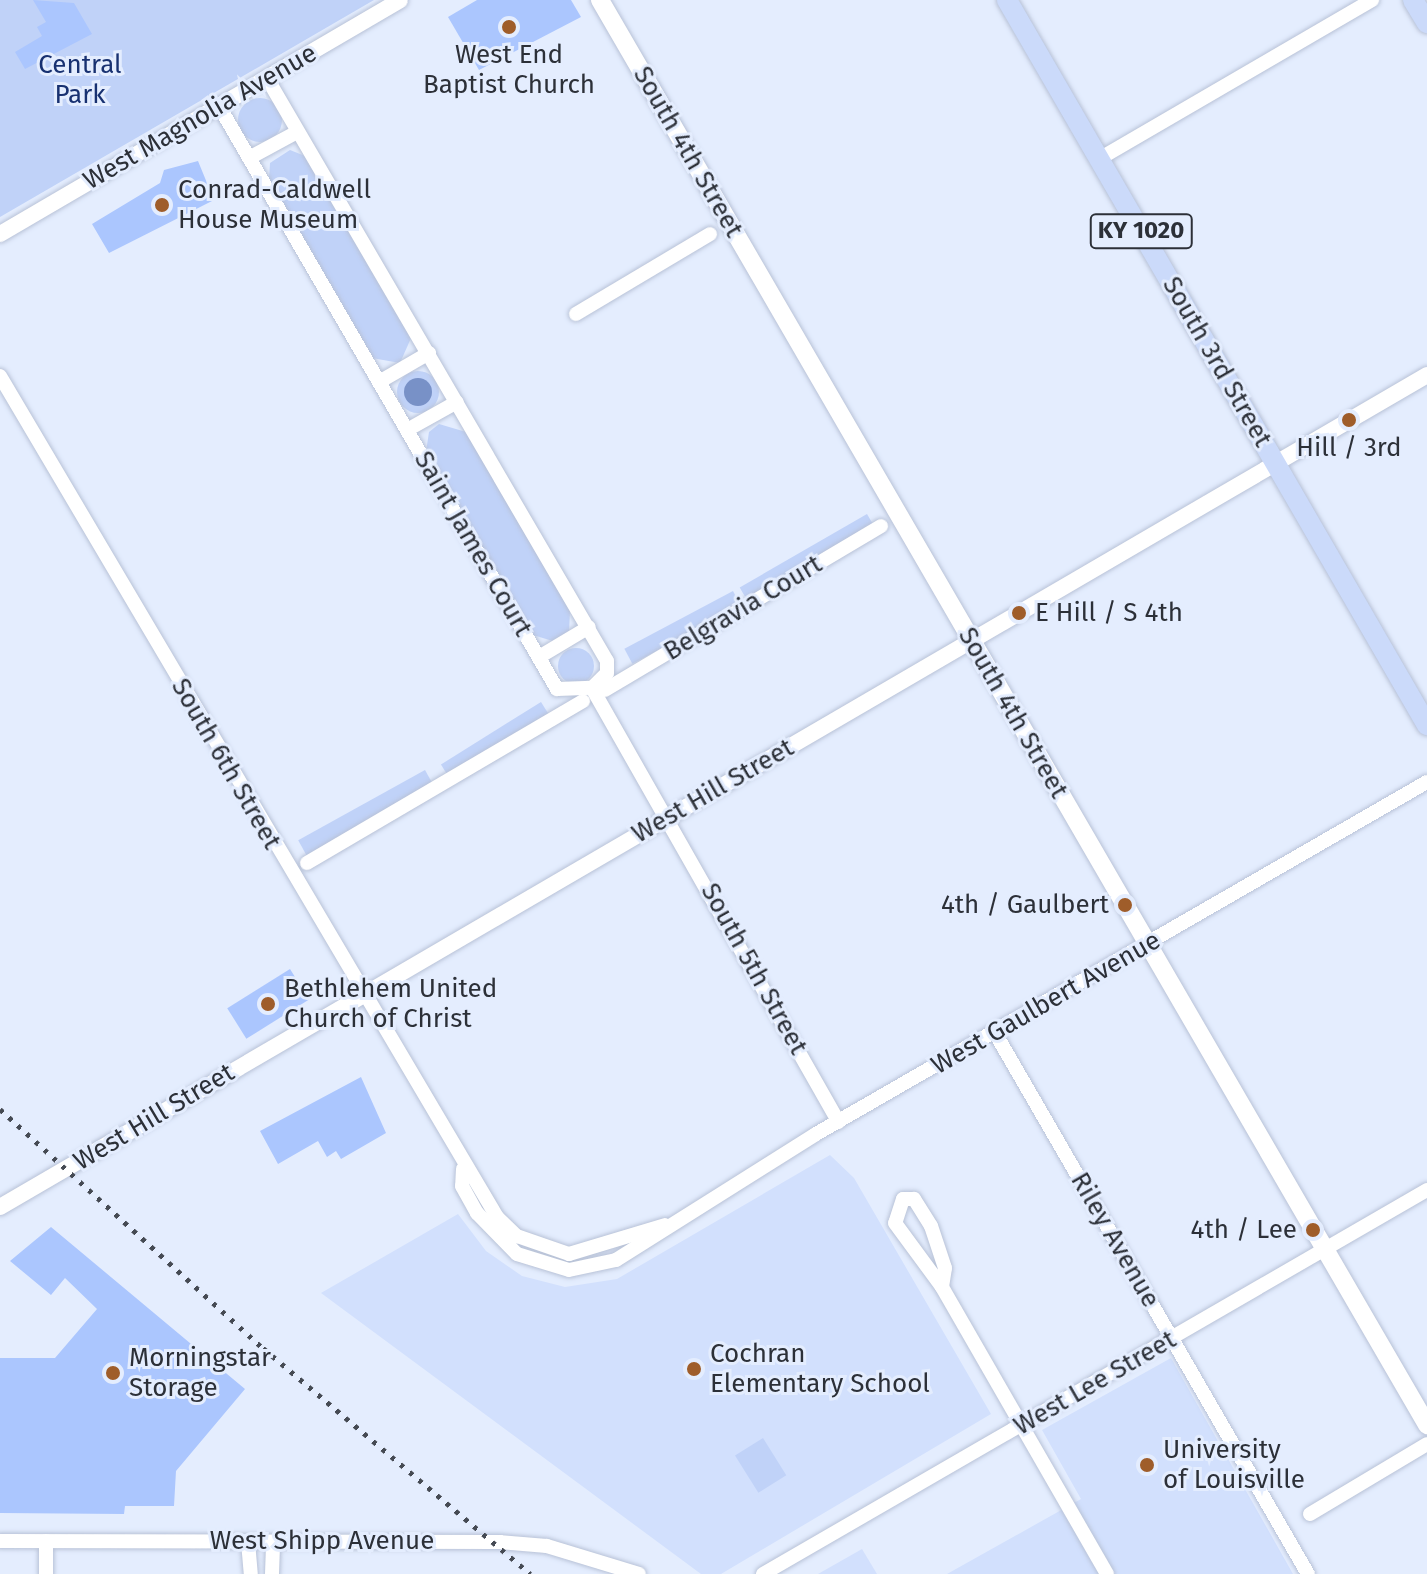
<!DOCTYPE html>
<html>
<head>
<meta charset="utf-8">
<style>
  body { margin:0 }
  #map { position:relative; width:1427px; height:1574px; overflow:hidden; background:#e4edfe; font-family:"Fira Sans",sans-serif }
  div>[style] { position:absolute }
  .built>* { inset:0; background:#d2e0fd }
  .green>* { inset:0; background:#c0d2f8; transform-origin:0 0 }
  .round { border-radius:50% }
  .water>* { inset:0; background:#7891c7 }
  .building>* { inset:0; background:#abc6fe; transform-origin:0 0 }
  .roads { filter:drop-shadow(0 0 2px #b8c2d7) drop-shadow(0 0 2px #b8c2d7) }
  .minor>* { height:14px; margin:-7px; padding:0 7px; transform-origin:7px; border-radius:7px; background:#fff }
  .tertiary>* { height:16px; margin:-8px; padding:0 8px; transform-origin:8px; border-radius:8px; background:#fff }
  .secondary>* { height:18px; margin:-9px; padding:0 9px; transform-origin:9px; border-radius:9px; background:#fff }
  .primary>* { height:20px; margin:-10px; padding:0 10px; transform-origin:10px; border-radius:10px; background:#cbdafa }
  .rail>* { height:5px; margin-top:-2.5px; transform-origin:0; background:repeating-linear-gradient(90deg,#454a53 0 4px,transparent 0 12px) }
  .dots>* { width:22px; height:22px; translate:-50% -50%; box-sizing:border-box; border:4px solid #e4edfe; border-radius:50% }
  span { translate:-50% -50%; white-space:nowrap; text-align:center; line-height:1.15; -webkit-text-stroke:6px #e4edfe; paint-order:stroke }
  .shield-label span { padding:2px 6px; background:#e4edfe; border:2px solid; border-radius:6px; -webkit-text-stroke-width:0 }
  .shield-label { font-size:24px; color:#2c3038; font-weight:700 }
  .poi-label { font-size:26px; color:#2c3038 }
  .left { translate:0 -50%; text-align:left }
  .right { translate:-100% -50%; text-align:right }
  .park-label { font-size:26px; color:#183171 }
  .street-label { font-size:26px; color:#2c3038 }
</style>
</head>
<body>
<div id="map">
  <div class="built">
    <i style="clip-path:polygon(830px 1155px,854px 1178px,991px 1414px,721px 1574px,701px 1574px,321px 1293px,458px 1214px,486px 1251px,522px 1276px,565px 1287px,617px 1279px)"></i>
    <i style="clip-path:polygon(1171px 1358px,1293px 1574px,947px 1574px,1081px 1499px,1042px 1430px)"></i>
    <i style="clip-path:polygon(862px 1549px,877px 1574px,818px 1574px)"></i>
  </div>
  <div class="green">
    <i style="clip-path:polygon(0 0,374px 0,0 217px)"></i>
    <i class="round" style="left:238px;top:98px;width:44px;height:44px"></i>
    <i style="clip-path:polygon(290px 150px,305px 156px,411px 338px,400px 363px,372px 358px,269px 180px,270px 163px)"></i>
    <i class="round" style="left:397px;top:371px;width:42px;height:42px"></i>
    <i style="clip-path:polygon(439px 424px,466px 432px,570px 611px,569px 632px,556px 642px,533px 635px,426px 452px,429px 432px)"></i>
    <i style="left:867px;top:514px;width:14px;height:147px;rotate:60deg"></i>
    <i style="left:733px;top:591px;width:17px;height:123px;rotate:62deg"></i>
    <i class="round" style="left:558px;top:648px;width:36px;height:36px"></i>
    <i style="left:541px;top:702px;width:19px;height:118px;rotate:58deg"></i>
    <i style="left:425px;top:770px;width:18px;height:145px;rotate:61deg"></i>
    <i style="left:763px;top:1438px;width:44px;height:33px;rotate:58deg"></i>
  </div>
  <div class="water">
    <i class="round" style="left:404px;top:378px;width:28px;height:28px"></i>
  </div>
  <div class="building">
    <i style="clip-path:polygon(33px 0,74px 3px,92px 34px,25px 69px,15px 52px,42px 36px,37px 27px,46px 22px)"></i>
    <i style="clip-path:polygon(477px 0,571px 0,581px 17px,479px 70px,448px 17px)"></i>
    <i style="clip-path:polygon(198px 161px,214px 200px,109px 253px,92px 224px,160px 183px,164px 170px)"></i>
    <i style="left:290px;top:969px;width:36px;height:74px;rotate:58deg"></i>
    <i style="clip-path:polygon(361px 1077px,386px 1133px,341px 1159px,336px 1151px,327px 1157px,318px 1141px,278px 1164px,260px 1131px)"></i>
    <i style="clip-path:polygon(51px 1227px,245px 1389px,176px 1471px,174px 1506px,125px 1506px,124px 1514px,0 1513px,0 1358px,55px 1358px,97px 1309px,65px 1278px,51px 1295px,10px 1261px)"></i>
  </div>
  <div class="roads">
    <div class="minor">
      <i style="left:219px;top:106px;width:674px;rotate:59.9deg"></i>
      <i style="left:557px;top:689px;width:35px;rotate:-2deg"></i>
      <i style="left:592px;top:688px;width:21px;rotate:-45deg"></i>
      <i style="left:607px;top:673px;width:12px;rotate:-90deg"></i>
      <i style="left:607px;top:661px;width:675px;rotate:-120.25deg"></i>
      <i style="left:249px;top:158px;width:55px;rotate:-28.4deg"></i>
      <i style="left:1099px;top:159px;width:316px;rotate:-30.2deg"></i>
      <i style="left:576px;top:314px;width:156px;rotate:-30.8deg"></i>
      <i style="left:0;top:376px;width:977px;rotate:59.42deg"></i>
      <i style="left:497px;top:1217px;width:28px;rotate:44deg"></i>
      <i style="left:517px;top:1236px;width:55px;rotate:19.1deg"></i>
      <i style="left:569px;top:1254px;width:100px;rotate:-16.8deg"></i>
      <i style="left:379px;top:382px;width:58px;rotate:-30.1deg"></i>
      <i style="left:407px;top:430px;width:57px;rotate:-29.2deg"></i>
      <i style="left:539px;top:657px;width:58px;rotate:-31deg"></i>
      <i style="left:592px;top:688px;width:499px;rotate:60.4deg"></i>
      <i style="left:605px;top:690px;width:321px;rotate:-30.7deg"></i>
      <i style="left:307px;top:863px;width:320px;rotate:-30.4deg"></i>
      <i style="left:994px;top:1031px;width:627px;rotate:59.96deg"></i>
      <i style="left:463px;top:1169px;width:17px;rotate:93deg"></i>
      <i style="left:462px;top:1186px;width:31px;rotate:61deg"></i>
      <i style="left:477px;top:1213px;width:57px;rotate:45.7deg"></i>
      <i style="left:517px;top:1254px;width:54px;rotate:17.1deg"></i>
      <i style="left:569px;top:1270px;width:48px;rotate:-12deg"></i>
      <i style="left:616px;top:1260px;width:236px;rotate:-32.2deg"></i>
      <i style="left:816px;top:1134px;width:705px;rotate:-29.95deg"></i>
      <i style="left:942px;top:1287px;width:19px;rotate:-81deg"></i>
      <i style="left:945px;top:1268px;width:44px;rotate:-108.4deg"></i>
      <i style="left:931px;top:1226px;width:32px;rotate:-122deg"></i>
      <i style="left:914px;top:1199px;width:11px;rotate:180deg"></i>
      <i style="left:903px;top:1199px;width:25px;rotate:108deg"></i>
      <i style="left:895px;top:1223px;width:79px;rotate:53.7deg"></i>
      <i style="left:942px;top:1287px;width:331px;rotate:60.1deg"></i>
      <i style="left:1310px;top:1514px;width:136px;rotate:-30.9deg"></i>
      <i style="left:0;top:1541px;width:500px;rotate:0.11deg"></i>
      <i style="left:500px;top:1542px;width:47px;rotate:4.9deg"></i>
      <i style="left:547px;top:1546px;width:96px;rotate:16.9deg"></i>
      <i style="left:248px;top:1542px;width:32px;rotate:85deg"></i>
      <i style="left:46px;top:1574px;width:33px;rotate:-90deg"></i>
      <i style="left:272px;top:1574px;width:32px;rotate:-88deg"></i>
      <i style="left:763px;top:1574px;width:767px;rotate:-30.04deg"></i>
    </div>
    <div class="tertiary">
      <i style="left:0;top:234px;width:463px;rotate:-30.3deg"></i>
      <i style="left:0;top:1207px;width:1652px;rotate:-30.24deg"></i>
    </div>
    <div class="secondary">
      <i style="left:600px;top:0;width:1648px;rotate:59.87deg"></i>
    </div>
    <div class="primary">
      <i style="left:1007px;top:0;width:838px;rotate:59.92deg"></i>
      <i style="left:1413px;top:0;width:27px;rotate:59deg"></i>
    </div>
  </div>
  <div class="rail">
    <i style="left:0;top:1109px;width:355px;rotate:42.3deg"></i>
    <i style="left:263px;top:1348px;width:350px;rotate:40.2deg"></i>
  </div>
  <div class="dots">
    <i style="left:509px;top:27px;background:#9f5d2a"></i>
    <i style="left:162px;top:205px;background:#9f5d2a"></i>
    <i style="left:1349px;top:420px;background:#9f5d2a"></i>
    <i style="left:1019px;top:613px;background:#9f5d2a"></i>
    <i style="left:1125px;top:905px;background:#9f5d2a"></i>
    <i style="left:268px;top:1004px;background:#9f5d2a"></i>
    <i style="left:1313px;top:1230px;background:#9f5d2a"></i>
    <i style="left:694px;top:1369px;background:#9f5d2a"></i>
    <i style="left:113px;top:1373px;background:#9f5d2a"></i>
    <i style="left:1147px;top:1465px;background:#9f5d2a"></i>
  </div>
  <div class="shield-label">
    <span style="left:1141px;top:231px">KY 1020</span>
  </div>
  <div class="poi-label">
    <span style="left:509px;top:70px">West End<br>Baptist Church</span>
    <span class="left" style="left:178px;top:205px">Conrad-Caldwell<br>House Museum</span>
    <span style="left:1349px;top:448px">Hill / 3rd</span>
    <span class="left" style="left:1035px;top:613px">E Hill / S 4th</span>
    <span class="right" style="left:1109px;top:905px">4th / Gaulbert</span>
    <span class="left" style="left:284px;top:1004px">Bethlehem United<br>Church of Christ</span>
    <span class="right" style="left:1297px;top:1230px">4th / Lee</span>
    <span class="left" style="left:710px;top:1369px">Cochran<br>Elementary School</span>
    <span class="left" style="left:129px;top:1373px">Morningstar<br>Storage</span>
    <span class="left" style="left:1163px;top:1465px">University<br>of Louisville</span>
  </div>
  <div class="park-label">
    <span style="left:80px;top:80px">Central<br>Park</span>
  </div>
  <div class="street-label">
    <span style="left:200px;top:117px;rotate:-30deg">West Magnolia Avenue</span>
    <span style="left:688px;top:152px;rotate:60deg">South 4th Street</span>
    <span style="left:1217px;top:362px;rotate:60deg">South 3rd Street</span>
    <span style="left:473px;top:544px;rotate:60deg">Saint James Court</span>
    <span style="left:743px;top:608px;rotate:-31deg">Belgravia Court</span>
    <span style="left:1013px;top:713px;rotate:60deg">South 4th Street</span>
    <span style="left:226px;top:764px;rotate:60deg">South 6th Street</span>
    <span style="left:713px;top:791px;rotate:-30deg">West Hill Street</span>
    <span style="left:754px;top:969px;rotate:61deg">South 5th Street</span>
    <span style="left:1046px;top:1003px;rotate:-30deg">West Gaulbert Avenue</span>
    <span style="left:154px;top:1117px;rotate:-31deg">West Hill Street</span>
    <span style="left:1115px;top:1240px;rotate:60deg">Riley Avenue</span>
    <span style="left:1095px;top:1383px;rotate:-30deg">West Lee Street</span>
    <span style="left:322px;top:1541px">West Shipp Avenue</span>
  </div>
</div>
</body>
</html>
